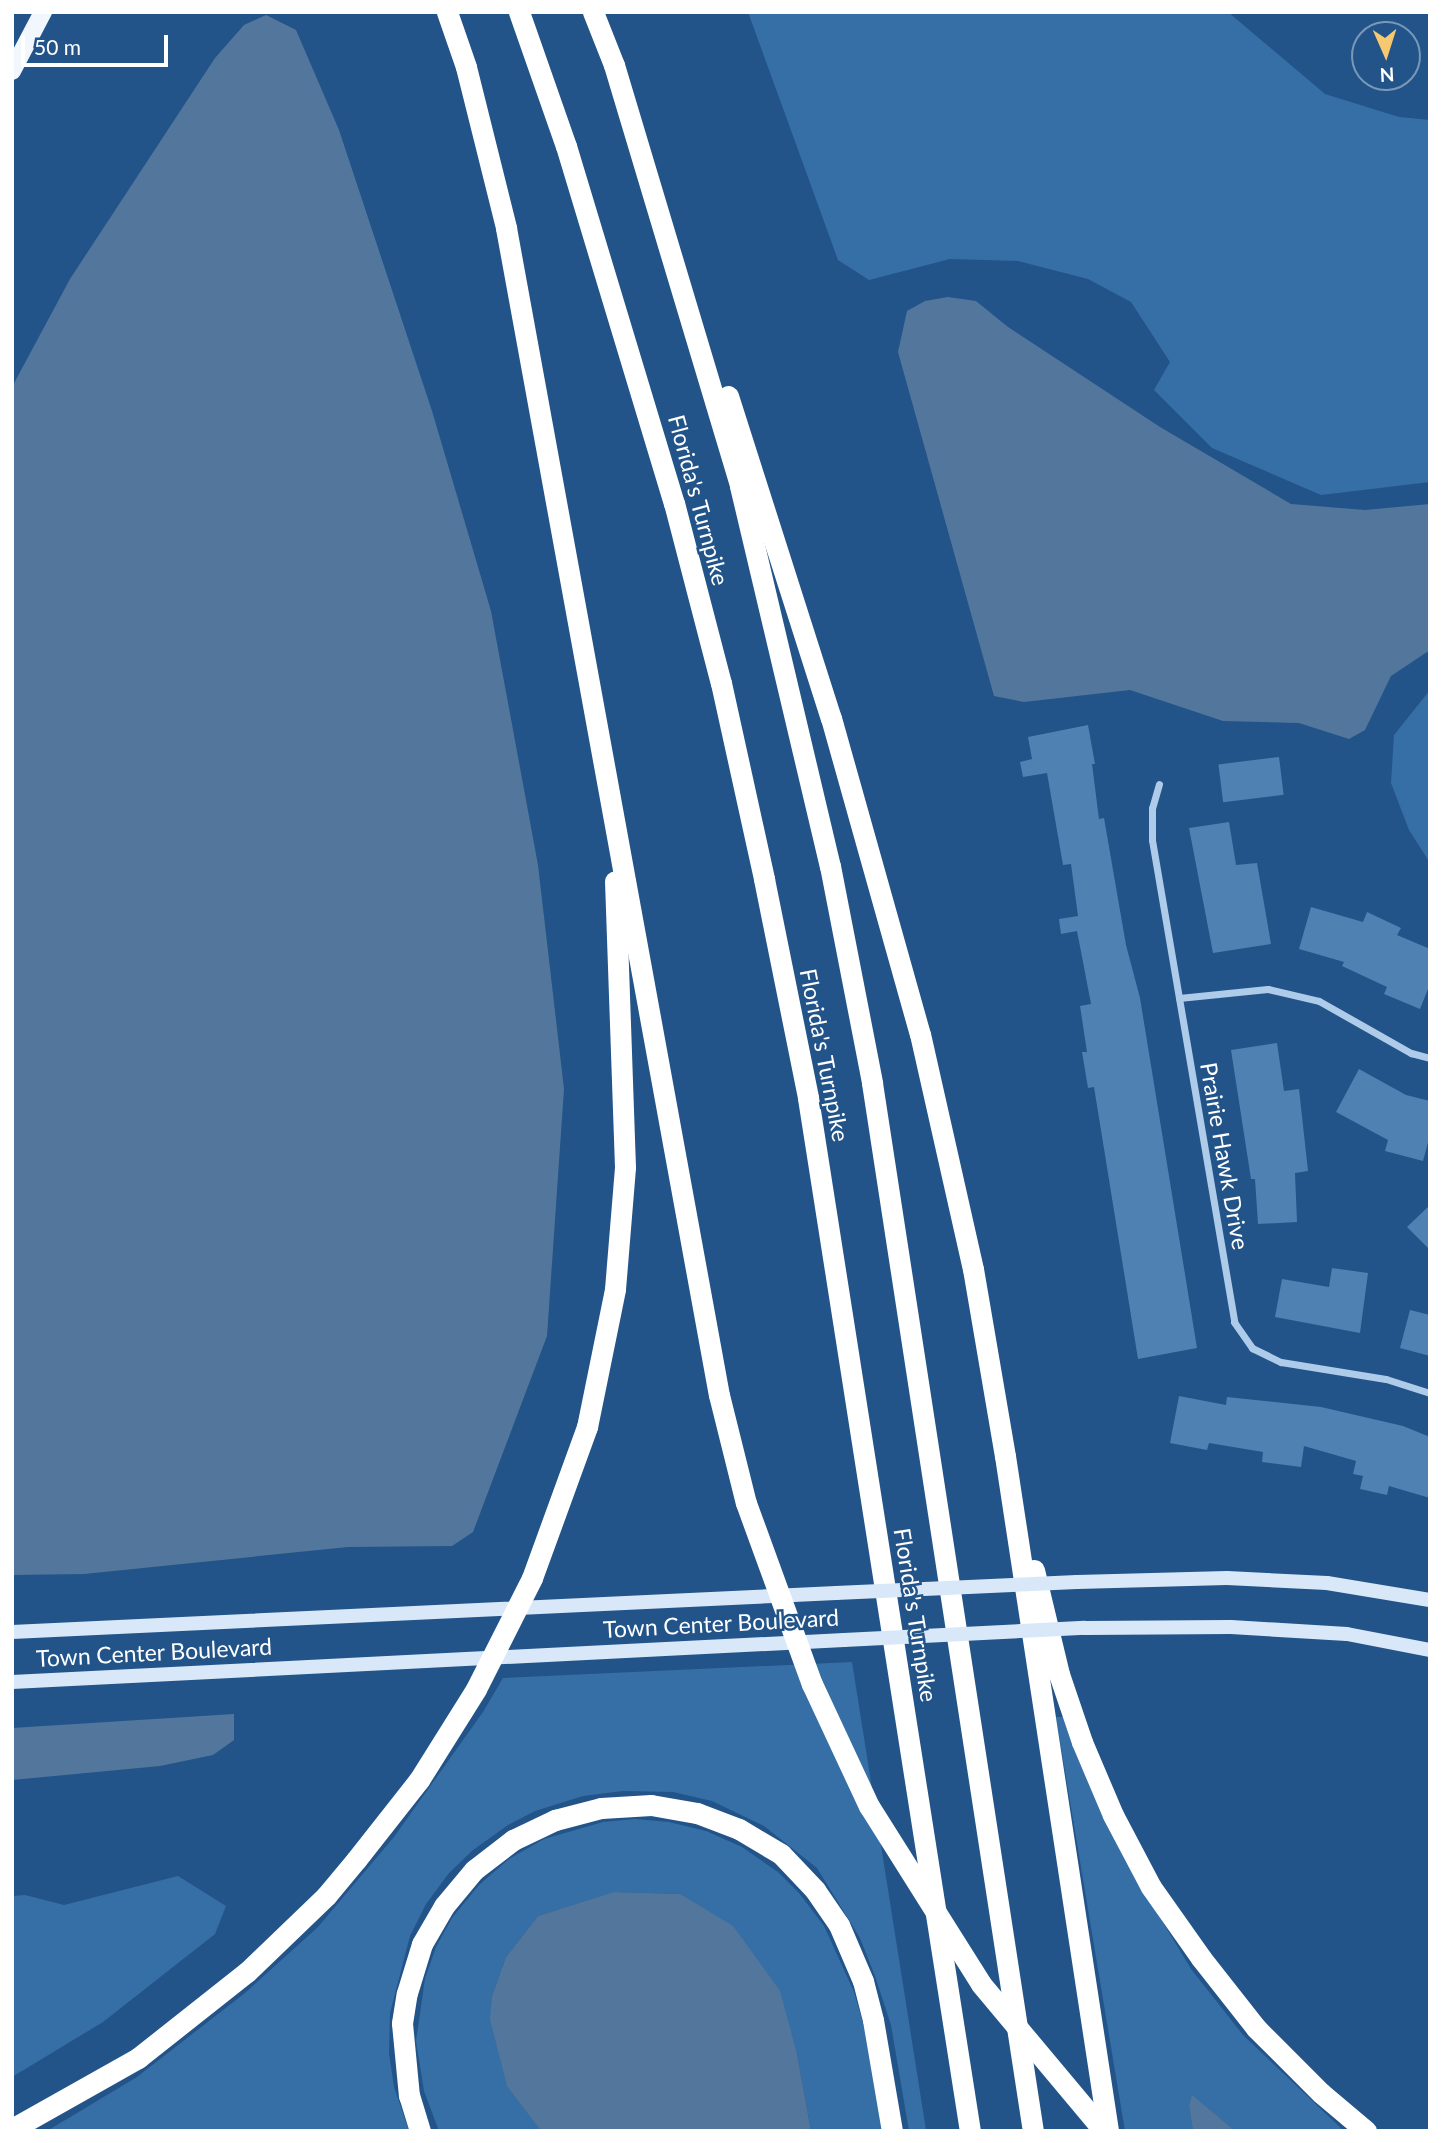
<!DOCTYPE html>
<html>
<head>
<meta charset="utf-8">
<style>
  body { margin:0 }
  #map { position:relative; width:1442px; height:2143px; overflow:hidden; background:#225489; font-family:Lato,sans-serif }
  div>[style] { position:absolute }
  .green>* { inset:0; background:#366fa6 }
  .water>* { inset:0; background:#53779c }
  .building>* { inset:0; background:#4f81b2; transform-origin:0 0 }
  .street>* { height:7px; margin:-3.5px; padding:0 3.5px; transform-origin:3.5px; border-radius:3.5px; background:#aeccea }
  .secondary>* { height:14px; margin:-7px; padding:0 7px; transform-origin:7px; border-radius:7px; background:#d9e8f8 }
  .primary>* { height:18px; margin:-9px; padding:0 9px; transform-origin:9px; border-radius:9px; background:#f2f7fe }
  .highway>* { height:21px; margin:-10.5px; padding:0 10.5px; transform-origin:10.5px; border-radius:10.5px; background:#fff }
  .secondary-bridge>* { height:14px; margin:-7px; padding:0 7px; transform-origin:7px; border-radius:7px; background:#d9e8f8 }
  .highway-bridge>* { height:21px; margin:-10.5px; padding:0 10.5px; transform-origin:10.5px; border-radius:10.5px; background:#fff }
  span { translate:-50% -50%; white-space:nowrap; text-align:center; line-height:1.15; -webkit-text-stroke:5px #225489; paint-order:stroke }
  .street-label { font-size:23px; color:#fff }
  .frame { position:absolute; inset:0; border:14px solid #fff; pointer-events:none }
  .north { position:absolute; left:1351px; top:21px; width:70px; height:70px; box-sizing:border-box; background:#225489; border:2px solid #7a98b8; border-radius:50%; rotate:177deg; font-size:19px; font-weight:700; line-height:28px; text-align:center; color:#fff }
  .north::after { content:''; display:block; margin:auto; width:24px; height:32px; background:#f6c970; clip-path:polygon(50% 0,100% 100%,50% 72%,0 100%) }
  .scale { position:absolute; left:21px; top:35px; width:147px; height:32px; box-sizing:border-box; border:4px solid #fff; border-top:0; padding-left:9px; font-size:21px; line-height:24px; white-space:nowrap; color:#fff; -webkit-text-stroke:5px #225489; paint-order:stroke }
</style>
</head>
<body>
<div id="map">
  <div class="green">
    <i style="clip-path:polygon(748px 12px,1228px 12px,1325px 94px,1399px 117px,1430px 120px,1430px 482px,1321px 495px,1212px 448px,1154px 390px,1170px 362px,1131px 302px,1088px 279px,1018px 261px,950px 259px,869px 280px,838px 260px)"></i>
    <i style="clip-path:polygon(1430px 690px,1430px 863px,1409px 830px,1391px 783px,1394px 735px)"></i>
    <i style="clip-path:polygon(852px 1662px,926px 2130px,909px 2131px,891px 2025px,875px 1976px,860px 1938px,817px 1868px,764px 1826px,712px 1801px,673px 1792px,623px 1791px,583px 1796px,535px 1811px,508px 1825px,473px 1850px,449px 1873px,426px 1904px,410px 1936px,390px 2013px,389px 2053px,394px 2087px,409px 2131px,47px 2131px,137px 2077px,245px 1993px,318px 1927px,394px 1837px,483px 1712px,503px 1678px)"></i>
    <i style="clip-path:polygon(1056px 1717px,1063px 1717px,1150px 1901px,1191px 1969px,1243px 2035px,1344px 2131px,1234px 2131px,1192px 2096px,1189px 2105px,1193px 2131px,1125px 2131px)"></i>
    <i style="clip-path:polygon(635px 1819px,669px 1822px,706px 1831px,742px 1847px,778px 1872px,799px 1893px,824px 1926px,854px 1992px,868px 2040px,883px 2131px,811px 2131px,797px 2054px,680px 1894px,615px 1892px,538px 1916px,506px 1957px,492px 1996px,491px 2019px,507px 2085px,541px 2131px,439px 2131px,424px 2091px,416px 2041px,425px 1979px,436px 1947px,452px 1918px,479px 1885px,509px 1859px,544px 1839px,603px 1822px)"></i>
    <i style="clip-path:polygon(178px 1876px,226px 1906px,215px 1934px,103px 2022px,12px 2077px,12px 1896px,25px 1895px,64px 1905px)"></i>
  </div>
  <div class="water">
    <i style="clip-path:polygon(266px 15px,296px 30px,339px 130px,432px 411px,491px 611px,538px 865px,564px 1089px,547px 1336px,473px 1532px,452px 1546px,348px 1547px,84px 1574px,12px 1575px,12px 387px,70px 279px,215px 58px,244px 25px)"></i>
    <i style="clip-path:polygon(948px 297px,976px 301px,1008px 327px,1160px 427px,1291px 504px,1365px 510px,1430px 504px,1430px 650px,1391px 676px,1365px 730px,1349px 739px,1299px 723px,1223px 721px,1130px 690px,1024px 702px,994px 696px,898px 352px,907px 311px,925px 301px)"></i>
    <i style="clip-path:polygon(234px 1714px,234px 1740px,213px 1755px,160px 1766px,12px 1780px,12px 1728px)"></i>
    <i style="clip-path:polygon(614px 1892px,680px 1894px,733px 1926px,780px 1991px,797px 2054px,811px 2131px,541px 2131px,507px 2086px,490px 2019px,492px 1996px,506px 1957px,538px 1916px)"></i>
    <i style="clip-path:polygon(1192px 2095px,1230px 2127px,1234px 2131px,1193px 2131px,1189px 2105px)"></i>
  </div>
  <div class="building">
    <i style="clip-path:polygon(1088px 725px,1095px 764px,1092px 764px,1099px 819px,1104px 818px,1126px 945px,1140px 998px,1197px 1348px,1138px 1359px,1094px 1087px,1088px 1088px,1082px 1052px,1087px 1052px,1080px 1006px,1091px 1004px,1083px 962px,1077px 931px,1061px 934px,1059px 919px,1078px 916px,1071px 864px,1063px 865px,1047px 773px,1023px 777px,1020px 762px,1032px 759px,1028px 737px)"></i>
    <i style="left:1279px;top:757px;width:38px;height:61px;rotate:83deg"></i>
    <i style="clip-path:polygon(1229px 822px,1236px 865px,1257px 863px,1271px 944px,1213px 953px,1189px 828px)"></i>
    <i style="clip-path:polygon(1311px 907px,1363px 922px,1367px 912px,1401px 928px,1397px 935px,1430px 949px,1430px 984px,1420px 1009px,1384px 994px,1387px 987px,1342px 966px,1344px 962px,1299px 949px)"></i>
    <i style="clip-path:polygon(1277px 1043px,1284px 1091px,1299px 1089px,1308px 1171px,1295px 1173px,1297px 1222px,1258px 1224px,1255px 1179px,1251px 1179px,1231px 1050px)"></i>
    <i style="clip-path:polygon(1359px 1069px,1406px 1095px,1430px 1101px,1430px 1135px,1423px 1161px,1385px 1151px,1388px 1140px,1336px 1112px)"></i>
    <i style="clip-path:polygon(1430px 1205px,1430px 1250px,1407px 1227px)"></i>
    <i style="clip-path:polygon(1332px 1268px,1368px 1273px,1360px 1333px,1275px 1317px,1282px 1279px,1329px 1287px)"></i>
    <i style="clip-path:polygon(1410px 1310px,1430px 1315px,1430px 1356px,1400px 1348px)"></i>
    <i style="clip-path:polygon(1179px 1396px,1226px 1405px,1227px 1397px,1321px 1407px,1403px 1426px,1430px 1437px,1430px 1498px,1389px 1486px,1387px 1495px,1360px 1489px,1363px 1476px,1353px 1474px,1356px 1461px,1304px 1446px,1301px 1467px,1262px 1462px,1263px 1452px,1209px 1443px,1207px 1450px,1170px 1443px)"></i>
  </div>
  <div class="street">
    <i style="left:1159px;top:784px;width:25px;rotate:106deg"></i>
    <i style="left:1152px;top:808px;width:32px;rotate:90deg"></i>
    <i style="left:1152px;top:840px;width:489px;rotate:80.3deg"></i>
    <i style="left:1234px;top:1322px;width:32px;rotate:55deg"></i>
    <i style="left:1252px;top:1348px;width:32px;rotate:26deg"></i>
    <i style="left:1281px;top:1362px;width:106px;rotate:9.2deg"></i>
    <i style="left:1386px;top:1379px;width:46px;rotate:17.7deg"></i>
    <i style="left:1179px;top:998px;width:89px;rotate:-5.8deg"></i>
    <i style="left:1268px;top:989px;width:52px;rotate:13.2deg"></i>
    <i style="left:1319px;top:1001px;width:106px;rotate:29.5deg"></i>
    <i style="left:1411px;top:1053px;width:20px;rotate:15deg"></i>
  </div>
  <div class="secondary">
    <i style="left:1077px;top:1582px;width:150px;rotate:-1.5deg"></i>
    <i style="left:1227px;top:1578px;width:100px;rotate:2.9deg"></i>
    <i style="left:1327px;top:1583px;width:104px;rotate:9.4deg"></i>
    <i style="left:1085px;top:1628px;width:146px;rotate:-0.4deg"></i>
    <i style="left:1231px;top:1627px;width:116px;rotate:3.5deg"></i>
    <i style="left:1347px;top:1634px;width:85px;rotate:10.9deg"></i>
    <i style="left:12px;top:1632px;width:825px;rotate:-2.71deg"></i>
    <i style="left:12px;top:1682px;width:833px;rotate:-2.89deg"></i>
  </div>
  <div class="primary">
    <i style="left:12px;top:71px;width:67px;rotate:-62.3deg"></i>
  </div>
  <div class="highway">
    <i style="left:447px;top:12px;width:58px;rotate:70.9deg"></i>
    <i style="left:466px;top:67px;width:166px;rotate:76deg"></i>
    <i style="left:506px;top:228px;width:1186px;rotate:79.66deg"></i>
    <i style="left:719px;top:1395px;width:111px;rotate:76deg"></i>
    <i style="left:519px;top:12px;width:142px;rotate:70.7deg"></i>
    <i style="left:566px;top:146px;width:373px;rotate:73.2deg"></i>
    <i style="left:674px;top:503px;width:186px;rotate:75.4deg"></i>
    <i style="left:721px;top:683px;width:201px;rotate:77.6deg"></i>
    <i style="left:764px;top:879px;width:223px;rotate:78.6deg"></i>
    <i style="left:808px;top:1098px;width:1046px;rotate:81.09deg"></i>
    <i style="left:593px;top:12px;width:57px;rotate:68.4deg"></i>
    <i style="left:614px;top:65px;width:439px;rotate:73.3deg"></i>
    <i style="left:740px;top:486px;width:391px;rotate:76.7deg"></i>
    <i style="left:830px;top:866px;width:221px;rotate:79deg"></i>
    <i style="left:872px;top:1083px;width:1060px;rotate:81.27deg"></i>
    <i style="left:728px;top:396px;width:338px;rotate:72.3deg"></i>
    <i style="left:831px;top:718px;width:328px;rotate:74.3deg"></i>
    <i style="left:920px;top:1034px;width:241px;rotate:77.3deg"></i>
    <i style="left:973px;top:1269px;width:190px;rotate:80.3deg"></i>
    <i style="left:1005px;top:1456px;width:683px;rotate:81.32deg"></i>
    <i style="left:1034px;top:1570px;width:107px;rotate:76.5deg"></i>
    <i style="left:1059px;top:1674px;width:72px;rotate:71.3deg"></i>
    <i style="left:1082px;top:1742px;width:79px;rotate:67deg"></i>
    <i style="left:1113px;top:1815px;width:81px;rotate:62.2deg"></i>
    <i style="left:1151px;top:1887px;width:87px;rotate:54.8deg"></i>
    <i style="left:1201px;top:1958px;width:89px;rotate:51.8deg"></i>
    <i style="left:1256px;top:2028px;width:92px;rotate:45deg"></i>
    <i style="left:1321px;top:2093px;width:59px;rotate:40.2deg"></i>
    <i style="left:532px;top:1578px;width:161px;rotate:-70deg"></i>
    <i style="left:587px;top:1427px;width:141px;rotate:-78.5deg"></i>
    <i style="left:615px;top:1289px;width:122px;rotate:-85.3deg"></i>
    <i style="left:625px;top:1167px;width:286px;rotate:-92deg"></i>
    <i style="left:12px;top:2129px;width:145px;rotate:-29.4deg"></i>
    <i style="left:138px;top:2058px;width:139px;rotate:-38.3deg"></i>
    <i style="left:247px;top:1972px;width:110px;rotate:-43.9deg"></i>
    <i style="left:326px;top:1896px;width:47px;rotate:-50.2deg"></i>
    <i style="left:356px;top:1860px;width:102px;rotate:-51.8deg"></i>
    <i style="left:419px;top:1780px;width:107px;rotate:-57.9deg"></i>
    <i style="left:420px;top:2131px;width:37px;rotate:-107deg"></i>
    <i style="left:409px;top:2096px;width:73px;rotate:-95.5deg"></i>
    <i style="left:402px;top:2023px;width:30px;rotate:-81deg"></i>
    <i style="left:407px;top:1993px;width:51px;rotate:-73deg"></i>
    <i style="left:422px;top:1944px;width:44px;rotate:-59.9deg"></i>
    <i style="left:444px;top:1906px;width:47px;rotate:-50.2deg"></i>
    <i style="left:474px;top:1870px;width:49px;rotate:-37.6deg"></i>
    <i style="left:513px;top:1840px;width:47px;rotate:-25.5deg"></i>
    <i style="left:555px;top:1820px;width:48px;rotate:-14.6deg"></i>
    <i style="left:601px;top:1808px;width:50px;rotate:-3.4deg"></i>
    <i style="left:651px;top:1805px;width:47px;rotate:9.9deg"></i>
    <i style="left:697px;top:1813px;width:45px;rotate:20.9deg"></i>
    <i style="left:739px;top:1829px;width:49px;rotate:30.8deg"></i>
    <i style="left:781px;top:1854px;width:50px;rotate:46.6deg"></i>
    <i style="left:815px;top:1890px;width:42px;rotate:55.6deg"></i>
    <i style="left:839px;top:1925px;width:61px;rotate:66.8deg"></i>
    <i style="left:863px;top:1981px;width:40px;rotate:75.6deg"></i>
    <i style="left:873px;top:2020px;width:113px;rotate:80.3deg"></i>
  </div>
  <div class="secondary-bridge">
    <i style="left:836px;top:1593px;width:241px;rotate:-2.6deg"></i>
    <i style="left:844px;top:1640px;width:241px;rotate:-2.9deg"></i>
  </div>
  <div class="highway-bridge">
    <i style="left:746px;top:1503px;width:193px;rotate:70deg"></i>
    <i style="left:812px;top:1684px;width:135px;rotate:65deg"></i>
    <i style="left:869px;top:1806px;width:210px;rotate:57.8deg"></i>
    <i style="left:981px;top:1984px;width:192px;rotate:50.1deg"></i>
    <i style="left:476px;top:1689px;width:124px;rotate:-63.2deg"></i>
  </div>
  <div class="street-label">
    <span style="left:699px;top:500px;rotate:75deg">Florida's Turnpike</span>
    <span style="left:825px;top:1055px;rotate:79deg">Florida's Turnpike</span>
    <span style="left:1225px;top:1156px;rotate:80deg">Prairie Hawk Drive</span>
    <span style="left:916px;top:1615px;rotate:81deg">Florida's Turnpike</span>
    <span style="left:721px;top:1623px;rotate:-3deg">Town Center Boulevard</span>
    <span style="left:154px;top:1652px;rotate:-3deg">Town Center Boulevard</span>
  </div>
  <div class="frame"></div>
  <div class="north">N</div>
  <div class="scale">50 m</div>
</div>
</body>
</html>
